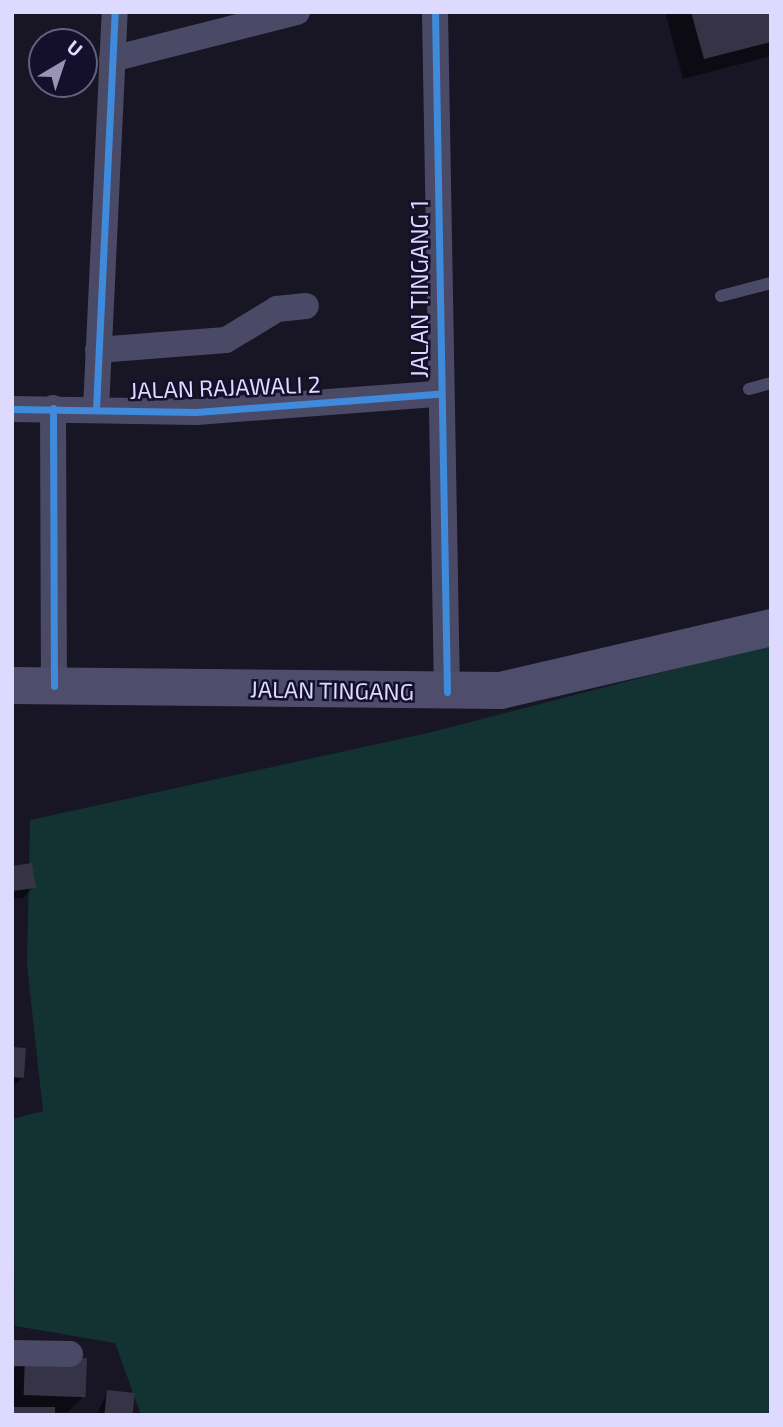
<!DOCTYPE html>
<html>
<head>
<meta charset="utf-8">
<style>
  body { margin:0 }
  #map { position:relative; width:783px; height:1427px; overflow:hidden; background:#181525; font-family:"Exo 2",sans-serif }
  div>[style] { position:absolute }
  .green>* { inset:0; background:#133232 }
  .shadow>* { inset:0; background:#0007 }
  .building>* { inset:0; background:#363346; transform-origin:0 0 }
  .service>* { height:12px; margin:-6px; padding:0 6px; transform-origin:6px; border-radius:6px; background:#4b4a66 }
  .minor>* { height:26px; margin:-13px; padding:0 13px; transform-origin:13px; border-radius:13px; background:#4b4a66 }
  .secondary>* { height:37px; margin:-18.5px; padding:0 18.5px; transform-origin:18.5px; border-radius:18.5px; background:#4f4d6c }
  .cycleway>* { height:7px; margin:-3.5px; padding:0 3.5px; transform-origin:3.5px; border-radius:3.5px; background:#408adc }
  span { translate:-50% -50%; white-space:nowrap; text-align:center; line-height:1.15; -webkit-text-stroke:5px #140f2b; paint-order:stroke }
  .street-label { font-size:23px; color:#ddd9ff }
  .frame { position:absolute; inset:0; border:14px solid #ddd9ff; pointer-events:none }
  .north { position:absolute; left:28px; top:28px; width:70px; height:70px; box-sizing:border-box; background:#140f2b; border:2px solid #646080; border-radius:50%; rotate:39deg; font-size:19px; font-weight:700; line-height:28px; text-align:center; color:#ddd9ff }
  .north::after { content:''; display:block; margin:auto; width:24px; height:32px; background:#9894b3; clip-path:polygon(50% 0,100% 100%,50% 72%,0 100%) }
</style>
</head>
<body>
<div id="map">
  <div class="green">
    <i style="clip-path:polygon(771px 644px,771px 1415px,141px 1415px,115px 1343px,15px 1326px,12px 1119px,43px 1111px,27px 965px,30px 820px,432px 732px)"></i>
  </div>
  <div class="shadow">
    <i style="clip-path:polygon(665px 12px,771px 12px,771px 56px,683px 79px)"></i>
    <i style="clip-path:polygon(12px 867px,34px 887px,23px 898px,12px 899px)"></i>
    <i style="clip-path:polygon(12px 1049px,23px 1077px,12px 1088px)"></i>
    <i style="clip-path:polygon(25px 1358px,84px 1396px,68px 1412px,12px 1415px,12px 1371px)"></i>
    <i style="clip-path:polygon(108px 1392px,131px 1415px,96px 1415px)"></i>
  </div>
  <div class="building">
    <i style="clip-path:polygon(691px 12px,771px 12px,771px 42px,704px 59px)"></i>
    <i style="clip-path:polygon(32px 863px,36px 888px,12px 891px,12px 866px)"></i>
    <i style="left:12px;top:1047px;width:14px;height:30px;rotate:4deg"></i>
    <i style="left:25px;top:1356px;width:62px;height:39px;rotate:2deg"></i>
    <i style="left:107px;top:1390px;width:28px;height:25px;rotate:6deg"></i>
    <i style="left:55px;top:1407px;width:8px;height:43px;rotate:90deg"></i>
  </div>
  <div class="service">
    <i style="left:721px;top:296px;width:52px;rotate:-14.6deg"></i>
    <i style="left:749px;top:389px;width:23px;rotate:-15deg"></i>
  </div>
  <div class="minor">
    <i style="left:435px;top:12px;width:680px;rotate:88.99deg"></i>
    <i style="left:112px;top:59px;width:191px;rotate:-14.3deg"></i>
    <i style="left:98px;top:350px;width:128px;rotate:-4.5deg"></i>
    <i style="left:226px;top:340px;width:60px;rotate:-31.3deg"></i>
    <i style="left:277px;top:309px;width:29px;rotate:-6deg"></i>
    <i style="left:53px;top:408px;width:278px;rotate:89.8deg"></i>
    <i style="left:12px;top:409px;width:184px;rotate:0.9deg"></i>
    <i style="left:196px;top:412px;width:243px;rotate:-4.3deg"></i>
    <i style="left:96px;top:409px;width:397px;rotate:-87.3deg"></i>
    <i style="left:12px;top:1353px;width:58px;rotate:1deg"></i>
  </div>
  <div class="secondary">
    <i style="left:12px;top:685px;width:488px;rotate:0.6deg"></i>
    <i style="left:500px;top:690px;width:278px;rotate:-13.1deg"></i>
  </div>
  <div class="cycleway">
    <i style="left:435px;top:12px;width:680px;rotate:88.99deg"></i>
    <i style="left:53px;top:408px;width:278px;rotate:89.8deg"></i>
    <i style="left:12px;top:409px;width:184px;rotate:0.9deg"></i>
    <i style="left:196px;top:412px;width:243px;rotate:-4.3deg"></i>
    <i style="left:96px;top:409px;width:397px;rotate:-87.3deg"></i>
  </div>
  <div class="street-label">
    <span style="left:419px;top:289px;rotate:-90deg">JALAN TINGANG 1</span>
    <span style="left:225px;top:387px;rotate:-2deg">JALAN RAJAWALI 2</span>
    <span style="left:332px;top:690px;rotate:1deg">JALAN TINGANG</span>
  </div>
  <div class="frame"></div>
  <div class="north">U</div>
</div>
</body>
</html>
